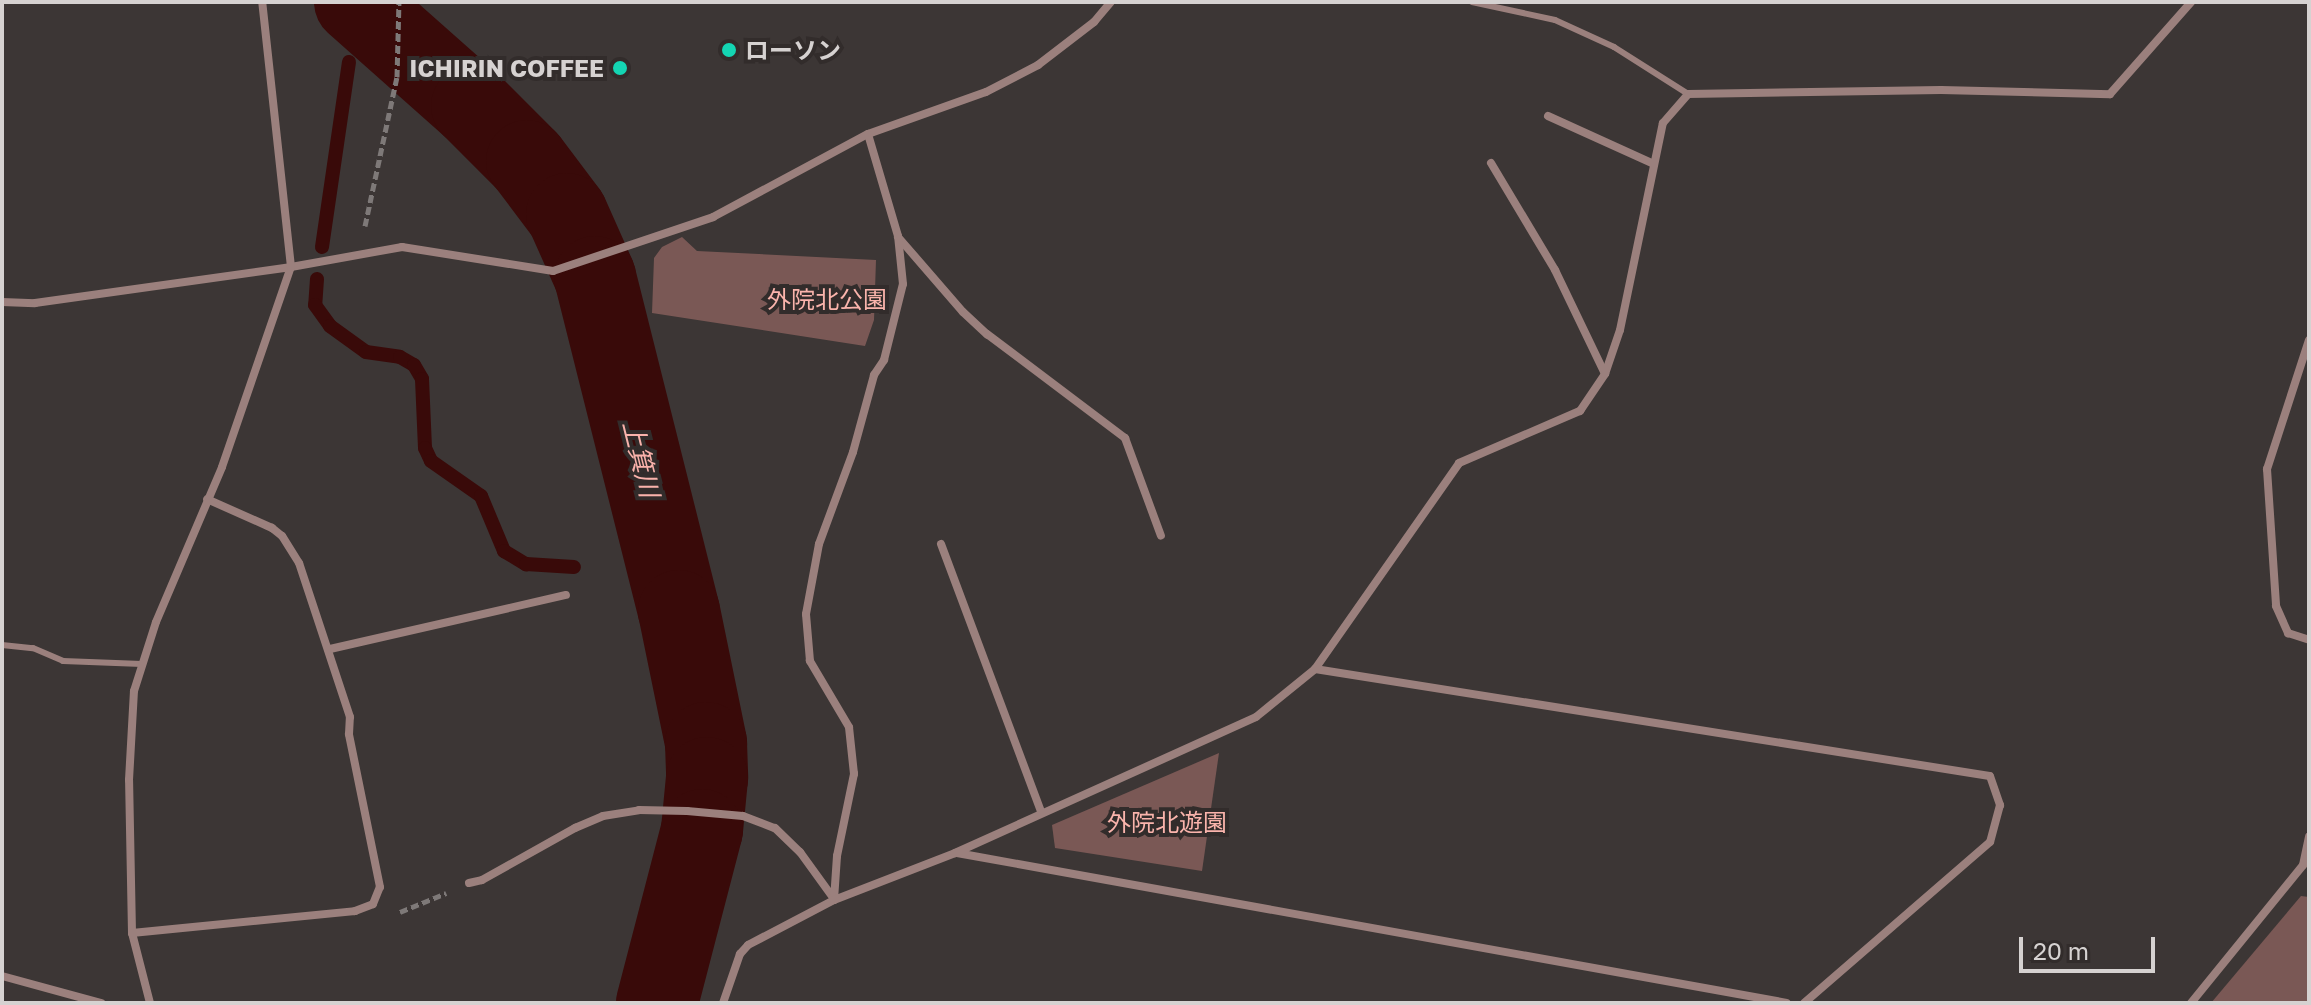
<!DOCTYPE html>
<html>
<head>
<meta charset="utf-8">
<style>
  body { margin:0 }
  #map { position:relative; width:2311px; height:1005px; overflow:hidden; background:#3c3635; font-family:"Golos Text","Noto Sans JP",sans-serif }
  div>[style] { position:absolute }
  .green>* { inset:0; background:#7a5855 }
  .stream>* { height:14px; margin:-7px; padding:0 7px; transform-origin:7px; border-radius:7px; background:#390a09 }
  .river>* { height:82px; margin:-41px; padding:0 41px; transform-origin:41px; border-radius:41px; background:#390a09 }
  .path>* { height:5px; margin-top:-2.5px; transform-origin:0; background:repeating-linear-gradient(90deg,#7e7978 0 8px,transparent 0 12px) }
  .lane>* { height:6px; margin:-3px; padding:0 3px; transform-origin:3px; border-radius:3px; background:#9b807d }
  .street>* { height:8px; margin:-4px; padding:0 4px; transform-origin:4px; border-radius:4px; background:#9b807d }
  .dots>* { width:22px; height:22px; translate:-50% -50%; box-sizing:border-box; border:4px solid #322c2b; border-radius:50% }
  span { translate:-50% -50%; white-space:nowrap; text-align:center; line-height:1.15; -webkit-text-stroke:8px #322c2b; paint-order:stroke }
  .poi-label { font-size:24px; color:#d6d2d1; font-weight:700 }
  .left { translate:0 -50%; text-align:left }
  .right { translate:-100% -50%; text-align:right }
  .park-label { font-size:24px; color:#fab4ac }
  .water-label { font-size:26px; color:#f9b2ab; font-style:italic }
  .frame { position:absolute; inset:0; border:4px solid #d6d2d1; pointer-events:none }
  .scale { position:absolute; left:2019px; top:937px; width:136px; height:36px; box-sizing:border-box; border:4px solid #d6d2d1; border-top:0; padding-left:10px; font-size:24px; line-height:28px; white-space:nowrap; color:#d6d2d1; -webkit-text-stroke:6px #322c2b; paint-order:stroke }
</style>
</head>
<body>
<div id="map">
  <div class="green">
    <i style="clip-path:polygon(682px 237px,697px 251px,876px 260px,874px 320px,865px 346px,652px 313px,654px 258px,662px 247px)"></i>
    <i style="clip-path:polygon(1219px 753px,1202px 871px,1055px 848px,1052px 825px)"></i>
    <i style="clip-path:polygon(2301px 896px,2309px 897px,2309px 1003px,2211px 1003px)"></i>
  </div>
  <div class="stream">
    <i style="left:355px;top:26px;width:21px;rotate:-79deg"></i>
    <i style="left:322px;top:247px;width:187px;rotate:-81.7deg"></i>
    <i style="left:317px;top:279px;width:26px;rotate:94deg"></i>
    <i style="left:315px;top:305px;width:26px;rotate:54deg"></i>
    <i style="left:330px;top:326px;width:44px;rotate:35.8deg"></i>
    <i style="left:366px;top:352px;width:34px;rotate:8deg"></i>
    <i style="left:400px;top:357px;width:16px;rotate:30deg"></i>
    <i style="left:414px;top:365px;width:16px;rotate:60deg"></i>
    <i style="left:422px;top:379px;width:69px;rotate:87.5deg"></i>
    <i style="left:425px;top:448px;width:14px;rotate:65deg"></i>
    <i style="left:431px;top:461px;width:61px;rotate:35deg"></i>
    <i style="left:481px;top:496px;width:60px;rotate:67.3deg"></i>
    <i style="left:504px;top:551px;width:26px;rotate:31deg"></i>
    <i style="left:526px;top:564px;width:48px;rotate:3.6deg"></i>
  </div>
  <div class="river">
    <i style="left:355px;top:2px;width:157px;rotate:41.6deg"></i>
    <i style="left:472px;top:106px;width:78px;rotate:45deg"></i>
    <i style="left:527px;top:161px;width:66px;rotate:53deg"></i>
    <i style="left:567px;top:214px;width:69px;rotate:66deg"></i>
    <i style="left:595px;top:277px;width:344px;rotate:75.9deg"></i>
    <i style="left:679px;top:611px;width:135px;rotate:78.4deg"></i>
    <i style="left:706px;top:743px;width:35px;rotate:88deg"></i>
    <i style="left:707px;top:778px;width:52px;rotate:95.5deg"></i>
    <i style="left:702px;top:830px;width:179px;rotate:104.6deg"></i>
  </div>
  <div class="path">
    <i style="left:365px;top:226px;width:152px;rotate:-77.9deg"></i>
    <i style="left:397px;top:77px;width:75px;rotate:-88.5deg"></i>
    <i style="left:400px;top:912px;width:50px;rotate:-22.4deg"></i>
  </div>
  <div class="lane">
    <i style="left:1472px;top:2px;width:85px;rotate:12.2deg"></i>
    <i style="left:1555px;top:20px;width:65px;rotate:24.6deg"></i>
    <i style="left:1614px;top:47px;width:88px;rotate:32.4deg"></i>
    <i style="left:2px;top:645px;width:31px;rotate:6deg"></i>
    <i style="left:33px;top:648px;width:33px;rotate:23deg"></i>
    <i style="left:63px;top:661px;width:79px;rotate:2.2deg"></i>
  </div>
  <div class="street">
    <i style="left:1548px;top:116px;width:116px;rotate:24.4deg"></i>
    <i style="left:1491px;top:163px;width:125px;rotate:59.1deg"></i>
    <i style="left:1555px;top:270px;width:115px;rotate:64.3deg"></i>
    <i style="left:898px;top:237px;width:99px;rotate:49.1deg"></i>
    <i style="left:963px;top:312px;width:33px;rotate:43deg"></i>
    <i style="left:987px;top:334px;width:173px;rotate:37deg"></i>
    <i style="left:1125px;top:438px;width:104px;rotate:69.8deg"></i>
    <i style="left:2px;top:302px;width:33px;rotate:2deg"></i>
    <i style="left:35px;top:303px;width:259px;rotate:-8deg"></i>
    <i style="left:291px;top:267px;width:113px;rotate:-10.2deg"></i>
    <i style="left:402px;top:247px;width:153px;rotate:9deg"></i>
    <i style="left:553px;top:271px;width:169px;rotate:-18.6deg"></i>
    <i style="left:713px;top:217px;width:176px;rotate:-28.2deg"></i>
    <i style="left:868px;top:134px;width:125px;rotate:-19.6deg"></i>
    <i style="left:986px;top:92px;width:59px;rotate:-27.4deg"></i>
    <i style="left:1038px;top:65px;width:71px;rotate:-37.5deg"></i>
    <i style="left:1094px;top:22px;width:26px;rotate:-50deg"></i>
    <i style="left:2309px;top:340px;width:136px;rotate:108deg"></i>
    <i style="left:2267px;top:469px;width:137px;rotate:86.2deg"></i>
    <i style="left:2276px;top:606px;width:30px;rotate:66deg"></i>
    <i style="left:2288px;top:633px;width:22px;rotate:18deg"></i>
    <i style="left:941px;top:544px;width:286px;rotate:69.5deg"></i>
    <i style="left:330px;top:649px;width:242px;rotate:-12.9deg"></i>
    <i style="left:1315px;top:669px;width:683px;rotate:9.01deg"></i>
    <i style="left:1990px;top:776px;width:31px;rotate:71deg"></i>
    <i style="left:2000px;top:805px;width:38px;rotate:105deg"></i>
    <i style="left:1990px;top:842px;width:246px;rotate:139.1deg"></i>
    <i style="left:957px;top:853px;width:843px;rotate:10.24deg"></i>
    <i style="left:469px;top:883px;width:13px;rotate:-13deg"></i>
    <i style="left:482px;top:880px;width:107px;rotate:-29.2deg"></i>
    <i style="left:575px;top:828px;width:30px;rotate:-23deg"></i>
    <i style="left:603px;top:816px;width:36px;rotate:-9deg"></i>
    <i style="left:639px;top:810px;width:48px;rotate:1.2deg"></i>
    <i style="left:687px;top:811px;width:56px;rotate:5.1deg"></i>
    <i style="left:743px;top:816px;width:34px;rotate:21deg"></i>
    <i style="left:775px;top:828px;width:35px;rotate:44deg"></i>
    <i style="left:800px;top:852px;width:58px;rotate:54.1deg"></i>
    <i style="left:834px;top:900px;width:44px;rotate:-86.1deg"></i>
    <i style="left:837px;top:856px;width:84px;rotate:-78.3deg"></i>
    <i style="left:854px;top:774px;width:47px;rotate:-96.1deg"></i>
    <i style="left:849px;top:727px;width:77px;rotate:-120.6deg"></i>
    <i style="left:810px;top:661px;width:47px;rotate:-94.9deg"></i>
    <i style="left:806px;top:614px;width:71px;rotate:-79.5deg"></i>
    <i style="left:819px;top:544px;width:98px;rotate:-69.7deg"></i>
    <i style="left:853px;top:452px;width:80px;rotate:-74.7deg"></i>
    <i style="left:874px;top:375px;width:18px;rotate:-56deg"></i>
    <i style="left:884px;top:360px;width:78px;rotate:-76deg"></i>
    <i style="left:903px;top:284px;width:48px;rotate:-95.9deg"></i>
    <i style="left:898px;top:236px;width:106px;rotate:-106.4deg"></i>
    <i style="left:132px;top:933px;width:224px;rotate:-5.6deg"></i>
    <i style="left:355px;top:911px;width:19px;rotate:-21deg"></i>
    <i style="left:373px;top:904px;width:18px;rotate:-68deg"></i>
    <i style="left:380px;top:887px;width:156px;rotate:-101.5deg"></i>
    <i style="left:349px;top:734px;width:17px;rotate:-87deg"></i>
    <i style="left:350px;top:717px;width:162px;rotate:-108.3deg"></i>
    <i style="left:299px;top:563px;width:32px;rotate:-122deg"></i>
    <i style="left:282px;top:536px;width:13px;rotate:-141deg"></i>
    <i style="left:272px;top:528px;width:71px;rotate:-156deg"></i>
    <i style="left:2px;top:976px;width:103px;rotate:15.3deg"></i>
    <i style="left:150px;top:1003px;width:72px;rotate:-104.4deg"></i>
    <i style="left:132px;top:933px;width:153px;rotate:-91.1deg"></i>
    <i style="left:129px;top:780px;width:89px;rotate:-86.8deg"></i>
    <i style="left:134px;top:691px;width:72px;rotate:-72.3deg"></i>
    <i style="left:156px;top:622px;width:168px;rotate:-66.9deg"></i>
    <i style="left:222px;top:467px;width:212px;rotate:-71deg"></i>
    <i style="left:291px;top:267px;width:267px;rotate:-96.2deg"></i>
    <i style="left:723px;top:1003px;width:52px;rotate:-70.9deg"></i>
    <i style="left:740px;top:954px;width:12px;rotate:-48deg"></i>
    <i style="left:748px;top:945px;width:97px;rotate:-27.6deg"></i>
    <i style="left:834px;top:900px;width:130px;rotate:-21.2deg"></i>
    <i style="left:955px;top:853px;width:330px;rotate:-24.3deg"></i>
    <i style="left:1256px;top:717px;width:76px;rotate:-39.1deg"></i>
    <i style="left:1315px;top:669px;width:251px;rotate:-55deg"></i>
    <i style="left:1459px;top:463px;width:132px;rotate:-23.3deg"></i>
    <i style="left:1580px;top:411px;width:45px;rotate:-56deg"></i>
    <i style="left:1605px;top:374px;width:46px;rotate:-71.2deg"></i>
    <i style="left:1620px;top:330px;width:211px;rotate:-78.3deg"></i>
    <i style="left:1663px;top:123px;width:38px;rotate:-49deg"></i>
    <i style="left:1688px;top:94px;width:253px;rotate:-0.9deg"></i>
    <i style="left:1941px;top:90px;width:169px;rotate:1.4deg"></i>
    <i style="left:2110px;top:94px;width:123px;rotate:-48.6deg"></i>
    <i style="left:2191px;top:1003px;width:178px;rotate:-50.9deg"></i>
    <i style="left:2303px;top:865px;width:29px;rotate:-78deg"></i>
  </div>
  <div class="dots">
    <i style="left:729px;top:50px;background:#14d5b3"></i>
    <i style="left:620px;top:68px;background:#14d5b3"></i>
  </div>
  <div class="poi-label">
    <span class="left" style="left:745px;top:50px">ローソン</span>
    <span class="right" style="left:604px;top:68px">ICHIRIN COFFEE</span>
  </div>
  <div class="park-label">
    <span style="left:827px;top:299px">外院北公園</span>
    <span style="left:1167px;top:822px">外院北遊園</span>
  </div>
  <div class="water-label">
    <span style="left:641px;top:459px;rotate:76deg">上箕川</span>
  </div>
  <div class="frame"></div>
  <div class="scale">20 m</div>
</div>
</body>
</html>
